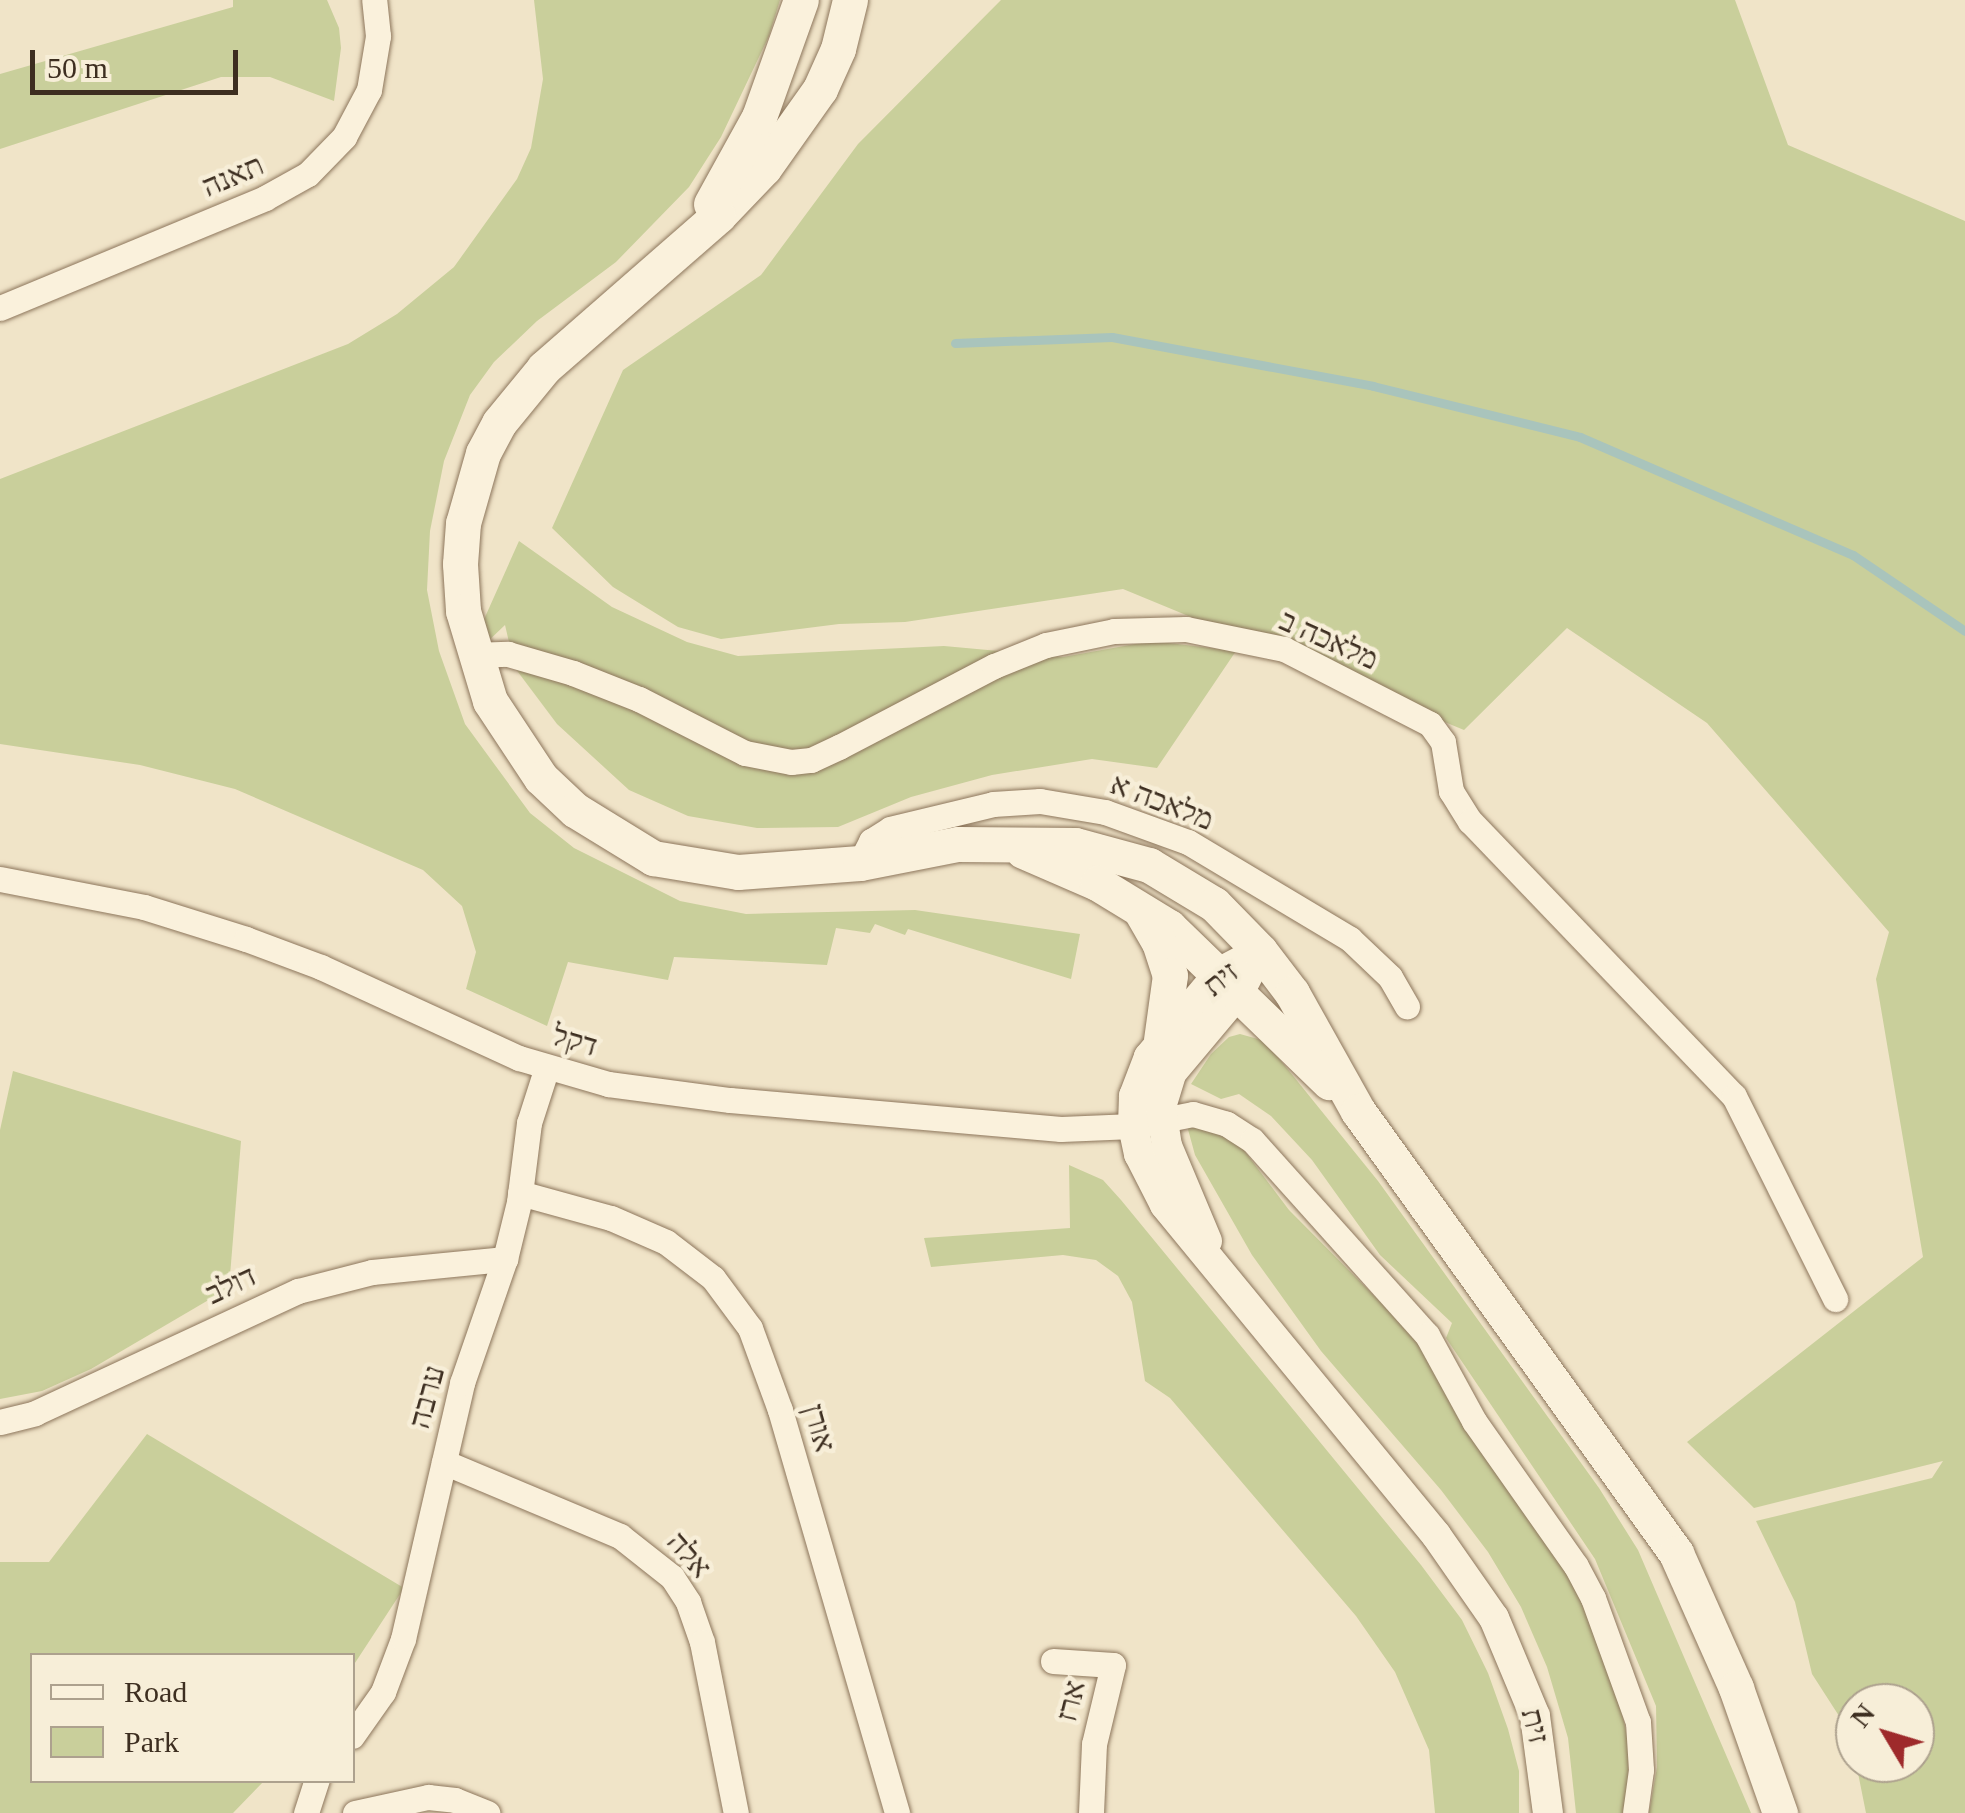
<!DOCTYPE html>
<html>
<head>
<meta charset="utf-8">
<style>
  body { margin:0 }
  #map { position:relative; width:1965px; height:1813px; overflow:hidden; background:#f0e4c8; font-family:"Times New Roman","Noto Sans Hebrew",serif }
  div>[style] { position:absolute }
  .green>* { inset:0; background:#c9cf9b }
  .stream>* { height:9px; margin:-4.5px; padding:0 4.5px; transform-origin:4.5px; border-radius:4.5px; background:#a9c4bc }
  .roads { filter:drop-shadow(0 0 2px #8d765c) drop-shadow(0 0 2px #8d765c) }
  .minor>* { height:25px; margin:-12.5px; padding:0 12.5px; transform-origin:12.5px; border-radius:12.5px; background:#faf1dc }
  .tertiary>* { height:30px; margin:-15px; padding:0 15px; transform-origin:15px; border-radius:15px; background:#faf1dc }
  .secondary>* { height:35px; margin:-17.5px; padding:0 17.5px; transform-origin:17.5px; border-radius:17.5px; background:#faf1dc }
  span { translate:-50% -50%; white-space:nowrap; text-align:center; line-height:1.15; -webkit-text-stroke:9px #f7eed8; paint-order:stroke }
  .street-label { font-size:30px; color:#3d2e20 }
  .legend { position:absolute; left:30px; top:1653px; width:325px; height:130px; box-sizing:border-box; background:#f7eed8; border:2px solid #ada18e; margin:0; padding:12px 18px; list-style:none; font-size:30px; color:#3d2e20 }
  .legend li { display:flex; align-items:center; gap:20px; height:50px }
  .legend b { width:50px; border:2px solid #ada18e }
  .north { position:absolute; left:1835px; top:1683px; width:100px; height:100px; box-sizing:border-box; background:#f7eed8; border:2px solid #ada18e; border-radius:50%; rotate:308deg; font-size:28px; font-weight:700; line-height:40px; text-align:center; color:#3d2e20 }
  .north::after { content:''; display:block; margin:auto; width:35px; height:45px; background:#9e2a2b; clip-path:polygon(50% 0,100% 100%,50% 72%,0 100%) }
  .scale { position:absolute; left:30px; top:50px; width:208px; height:45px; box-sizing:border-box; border:5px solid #3d2e20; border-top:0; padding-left:12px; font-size:30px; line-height:35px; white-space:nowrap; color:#3d2e20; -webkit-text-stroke:8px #f7eed8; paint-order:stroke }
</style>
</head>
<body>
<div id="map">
  <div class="green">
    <i style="clip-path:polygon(233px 0,327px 0,339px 28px,341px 48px,334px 101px,270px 77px,221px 77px,0 149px,0 74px,233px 7px)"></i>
    <i style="clip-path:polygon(534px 0,780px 0,769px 36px,721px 137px,689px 187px,616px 262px,537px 321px,494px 362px,470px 395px,444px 461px,430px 531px,427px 590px,439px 651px,465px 724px,530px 813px,574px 848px,680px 901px,746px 914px,915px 910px,1080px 934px,1071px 979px,908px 929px,905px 935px,875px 924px,870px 933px,836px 928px,827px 965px,674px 957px,668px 980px,568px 962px,547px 1026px,466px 989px,476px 952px,462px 906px,423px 870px,235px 789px,140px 765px,0 744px,0 479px,348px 344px,397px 314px,454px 267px,517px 179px,531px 148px,543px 79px)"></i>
    <i style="clip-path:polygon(1001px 0,1735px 0,1788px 145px,1965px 221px,1965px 1813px,1866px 1813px,1856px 1763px,1915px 1763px,1915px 1703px,1855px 1703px,1855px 1758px,1850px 1733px,1812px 1674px,1795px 1602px,1756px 1521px,1932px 1478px,1943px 1461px,1754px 1508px,1687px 1442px,1923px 1257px,1876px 979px,1889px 932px,1707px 723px,1567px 628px,1464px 730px,1123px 589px,905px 622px,839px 624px,721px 639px,678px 627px,613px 587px,552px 528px,623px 370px,761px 275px,858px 144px)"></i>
    <i style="clip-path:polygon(519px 541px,612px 607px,687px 642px,738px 656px,944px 646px,1063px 657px,1152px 641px,1236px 651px,1157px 768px,1092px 759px,992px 775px,911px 797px,838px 827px,757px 828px,688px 816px,629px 790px,557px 724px,515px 668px,505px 625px,464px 664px)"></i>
    <i style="clip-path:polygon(1240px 1034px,1265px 1041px,1378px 1181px,1599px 1488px,1638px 1550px,1751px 1813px,1649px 1813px,1657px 1767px,1656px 1706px,1595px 1559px,1446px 1338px,1452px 1323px,1380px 1255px,1312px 1160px,1271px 1116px,1239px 1094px,1221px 1099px,1191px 1084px,1211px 1054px,1229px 1037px)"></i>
    <i style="clip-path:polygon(13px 1071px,241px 1141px,229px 1288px,91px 1369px,42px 1391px,0 1399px,0 1130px)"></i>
    <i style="clip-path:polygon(1186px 1122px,1234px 1137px,1289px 1210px,1422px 1344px,1583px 1598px,1617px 1688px,1630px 1751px,1625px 1813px,1576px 1813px,1568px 1738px,1547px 1667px,1521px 1607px,1488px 1552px,1441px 1490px,1321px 1351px,1252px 1255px,1195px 1155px)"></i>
    <i style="clip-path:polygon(1069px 1165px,1103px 1180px,1121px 1200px,1421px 1565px,1462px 1620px,1488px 1673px,1508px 1729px,1519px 1771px,1519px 1813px,1435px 1813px,1429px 1750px,1395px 1672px,1356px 1616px,1170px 1398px,1145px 1381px,1132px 1302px,1118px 1276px,1096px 1260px,1063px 1255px,931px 1267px,924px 1238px,1070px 1228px)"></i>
    <i style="clip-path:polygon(147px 1434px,404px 1588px,353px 1666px,352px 1656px,32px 1656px,32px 1780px,264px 1781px,233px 1813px,0 1813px,0 1562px,49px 1562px)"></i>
  </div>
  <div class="stream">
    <i style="left:955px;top:343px;width:157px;rotate:-2.2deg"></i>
    <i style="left:1112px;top:337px;width:266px;rotate:10.6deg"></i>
    <i style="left:1373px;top:386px;width:213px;rotate:13.8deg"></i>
    <i style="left:1580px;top:437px;width:297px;rotate:23.4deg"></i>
    <i style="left:1853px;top:555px;width:135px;rotate:34.2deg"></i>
  </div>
  <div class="roads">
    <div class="minor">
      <i style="left:0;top:308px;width:287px;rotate:-22.5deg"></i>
      <i style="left:265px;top:198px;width:49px;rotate:-29.2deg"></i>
      <i style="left:308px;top:174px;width:52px;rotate:-45.8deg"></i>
      <i style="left:344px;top:137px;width:53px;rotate:-62deg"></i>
      <i style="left:369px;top:90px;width:55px;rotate:-80.5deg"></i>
      <i style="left:378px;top:36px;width:36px;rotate:-96deg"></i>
      <i style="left:472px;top:655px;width:36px;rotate:-2deg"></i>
      <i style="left:508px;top:654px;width:68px;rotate:16.3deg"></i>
      <i style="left:573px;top:673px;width:71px;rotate:21.5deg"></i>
      <i style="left:639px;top:699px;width:119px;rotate:27deg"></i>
      <i style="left:745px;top:753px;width:47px;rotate:11.1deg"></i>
      <i style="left:791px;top:762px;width:20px;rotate:-6deg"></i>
      <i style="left:811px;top:760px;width:31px;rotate:-25deg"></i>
      <i style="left:839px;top:747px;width:175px;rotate:-27.6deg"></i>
      <i style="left:994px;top:666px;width:56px;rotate:-22deg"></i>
      <i style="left:1046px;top:645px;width:69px;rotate:-11.6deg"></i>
      <i style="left:1114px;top:631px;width:72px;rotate:-1.6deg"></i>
      <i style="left:1186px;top:629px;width:100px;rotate:11.5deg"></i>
      <i style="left:1284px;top:649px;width:164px;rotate:27.2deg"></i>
      <i style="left:1430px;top:724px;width:22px;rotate:54deg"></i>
      <i style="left:1443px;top:742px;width:50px;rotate:80.7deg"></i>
      <i style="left:1451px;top:791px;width:36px;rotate:58deg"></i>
      <i style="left:1470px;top:821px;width:381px;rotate:46.2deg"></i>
      <i style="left:1734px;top:1096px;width:227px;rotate:63.5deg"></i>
      <i style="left:860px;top:863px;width:25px;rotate:-63deg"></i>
      <i style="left:871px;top:841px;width:22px;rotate:-32deg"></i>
      <i style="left:890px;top:829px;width:106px;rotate:-13.6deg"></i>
      <i style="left:993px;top:804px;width:47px;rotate:-3.7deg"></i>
      <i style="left:1040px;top:801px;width:66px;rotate:9.6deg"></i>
      <i style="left:1105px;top:812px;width:88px;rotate:19.9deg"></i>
      <i style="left:1188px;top:842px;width:189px;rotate:30.9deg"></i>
      <i style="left:1350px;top:939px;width:55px;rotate:43.5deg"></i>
      <i style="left:1390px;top:977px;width:34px;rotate:60deg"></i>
      <i style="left:0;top:879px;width:147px;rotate:11deg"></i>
      <i style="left:144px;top:907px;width:107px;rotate:17.4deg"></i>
      <i style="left:246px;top:939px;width:80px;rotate:20.5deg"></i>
      <i style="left:321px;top:967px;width:218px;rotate:24.7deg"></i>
      <i style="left:519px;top:1058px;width:93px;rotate:16.3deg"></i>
      <i style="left:608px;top:1084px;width:123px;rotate:7.5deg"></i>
      <i style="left:730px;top:1100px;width:332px;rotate:5deg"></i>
      <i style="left:1061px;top:1129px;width:72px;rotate:-2.4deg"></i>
      <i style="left:1133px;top:1126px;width:61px;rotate:-11.3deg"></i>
      <i style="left:1193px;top:1114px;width:35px;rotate:16deg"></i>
      <i style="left:1227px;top:1124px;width:30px;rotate:33deg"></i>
      <i style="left:1252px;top:1140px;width:262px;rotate:48.1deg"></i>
      <i style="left:1427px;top:1335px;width:98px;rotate:61.3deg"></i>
      <i style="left:1474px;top:1421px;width:177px;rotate:54.9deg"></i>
      <i style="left:1576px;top:1566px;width:36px;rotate:62deg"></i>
      <i style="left:1593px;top:1598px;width:132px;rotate:70.1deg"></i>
      <i style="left:1638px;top:1722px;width:48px;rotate:86.4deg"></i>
      <i style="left:1641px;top:1770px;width:43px;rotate:97.9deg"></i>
      <i style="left:520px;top:1193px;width:94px;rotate:15.4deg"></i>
      <i style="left:611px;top:1218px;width:60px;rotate:23.6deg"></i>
      <i style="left:666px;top:1242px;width:59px;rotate:37.5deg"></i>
      <i style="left:713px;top:1278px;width:62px;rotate:53.5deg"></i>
      <i style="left:750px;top:1328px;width:87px;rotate:69.9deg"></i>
      <i style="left:780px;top:1410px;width:420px;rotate:73.8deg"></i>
      <i style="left:0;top:1422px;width:36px;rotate:-14deg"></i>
      <i style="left:35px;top:1413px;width:290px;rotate:-24.9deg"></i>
      <i style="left:298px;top:1291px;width:76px;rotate:-14.4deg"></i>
      <i style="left:372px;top:1272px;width:134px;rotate:-5.6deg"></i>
      <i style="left:444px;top:1462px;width:191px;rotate:22.8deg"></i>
      <i style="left:620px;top:1536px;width:66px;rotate:38.3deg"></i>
      <i style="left:672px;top:1577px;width:30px;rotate:57deg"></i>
      <i style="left:688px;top:1602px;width:42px;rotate:70.7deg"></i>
      <i style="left:702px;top:1642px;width:174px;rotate:78.8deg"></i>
      <i style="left:1053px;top:1661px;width:60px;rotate:3.8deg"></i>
      <i style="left:1113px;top:1665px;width:81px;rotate:103.5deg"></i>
      <i style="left:1094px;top:1744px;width:69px;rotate:92.5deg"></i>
      <i style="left:352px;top:1736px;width:54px;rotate:-54.8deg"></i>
      <i style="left:383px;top:1692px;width:57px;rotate:-69.3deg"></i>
      <i style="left:403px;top:1639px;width:263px;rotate:-77deg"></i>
      <i style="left:462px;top:1383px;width:131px;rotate:-70.9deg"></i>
      <i style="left:505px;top:1259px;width:59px;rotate:-76.2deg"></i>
      <i style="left:519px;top:1202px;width:80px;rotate:-82.8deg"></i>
      <i style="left:529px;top:1123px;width:59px;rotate:-72.2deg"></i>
      <i style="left:306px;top:1813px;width:35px;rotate:-72deg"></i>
      <i style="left:355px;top:1813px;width:75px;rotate:-12.4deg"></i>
      <i style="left:428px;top:1797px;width:27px;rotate:6deg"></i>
      <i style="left:455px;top:1800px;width:35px;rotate:22deg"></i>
    </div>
    <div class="tertiary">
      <i style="left:1260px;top:951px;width:45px;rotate:152.3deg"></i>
      <i style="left:1220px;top:972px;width:111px;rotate:129.9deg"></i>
      <i style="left:1149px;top:1057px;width:42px;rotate:111deg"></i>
      <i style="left:1134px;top:1096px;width:30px;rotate:92deg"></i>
      <i style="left:1133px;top:1126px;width:29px;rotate:78deg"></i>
      <i style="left:1139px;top:1154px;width:57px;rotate:63deg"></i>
      <i style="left:1165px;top:1205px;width:427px;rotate:50.6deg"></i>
      <i style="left:1436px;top:1535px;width:101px;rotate:55.1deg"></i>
      <i style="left:1494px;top:1618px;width:106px;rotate:67.3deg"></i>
      <i style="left:1535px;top:1716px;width:98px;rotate:82.4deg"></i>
      <i style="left:1207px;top:1241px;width:103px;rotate:-112.8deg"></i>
      <i style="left:1167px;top:1146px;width:39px;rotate:-99deg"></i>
      <i style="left:1161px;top:1107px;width:37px;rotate:-73deg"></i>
      <i style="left:1172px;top:1072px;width:106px;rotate:-50deg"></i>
      <i style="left:1240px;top:991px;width:18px;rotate:-63deg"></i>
    </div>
    <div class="secondary">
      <i style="left:850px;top:0;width:50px;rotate:103.8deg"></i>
      <i style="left:838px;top:49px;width:44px;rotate:114.2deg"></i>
      <i style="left:820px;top:89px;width:97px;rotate:125.3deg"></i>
      <i style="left:764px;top:168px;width:66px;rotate:133.8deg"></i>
      <i style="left:718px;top:216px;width:231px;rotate:138.9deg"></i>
      <i style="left:544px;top:368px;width:71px;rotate:129.3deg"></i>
      <i style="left:499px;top:423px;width:34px;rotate:118deg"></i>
      <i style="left:483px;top:453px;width:73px;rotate:105.9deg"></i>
      <i style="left:463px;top:523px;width:41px;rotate:94.2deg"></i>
      <i style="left:460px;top:564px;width:47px;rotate:86.3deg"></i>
      <i style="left:463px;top:611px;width:94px;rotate:73.3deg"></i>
      <i style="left:490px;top:701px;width:92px;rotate:56.5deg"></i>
      <i style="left:541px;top:778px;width:47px;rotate:43.3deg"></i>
      <i style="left:575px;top:810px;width:92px;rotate:31.6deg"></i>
      <i style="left:653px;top:858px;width:86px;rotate:9.4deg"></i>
      <i style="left:738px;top:872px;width:122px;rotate:-4.2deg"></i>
      <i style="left:860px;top:863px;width:100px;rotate:-11deg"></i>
      <i style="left:958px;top:844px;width:117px;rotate:0.5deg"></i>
      <i style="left:1075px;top:845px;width:77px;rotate:15.1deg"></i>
      <i style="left:1149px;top:865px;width:76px;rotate:31deg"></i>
      <i style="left:1214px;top:904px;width:66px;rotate:45.6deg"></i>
      <i style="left:1260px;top:951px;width:53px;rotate:52.7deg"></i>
      <i style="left:1292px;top:993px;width:135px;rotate:60.8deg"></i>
      <i style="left:1358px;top:1111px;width:545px;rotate:54.27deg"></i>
      <i style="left:1676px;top:1553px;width:148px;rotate:66deg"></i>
      <i style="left:1736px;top:1688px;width:133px;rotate:70.6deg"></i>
      <i style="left:711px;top:204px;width:99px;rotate:-61.1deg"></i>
      <i style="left:759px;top:117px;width:124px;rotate:-70.3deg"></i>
      <i style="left:1023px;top:851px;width:81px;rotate:23.4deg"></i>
      <i style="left:1097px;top:883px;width:84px;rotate:31.4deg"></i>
      <i style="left:1169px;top:927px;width:223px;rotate:44.1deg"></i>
      <i style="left:1142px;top:913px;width:34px;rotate:60deg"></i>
      <i style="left:1159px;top:942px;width:35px;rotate:72deg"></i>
      <i style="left:1170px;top:975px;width:66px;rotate:97.9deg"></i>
    </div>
  </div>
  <div class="street-label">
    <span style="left:233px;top:176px;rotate:-23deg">תאנה</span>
    <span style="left:1329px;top:640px;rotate:24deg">מלאכה ב</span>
    <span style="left:1162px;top:802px;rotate:21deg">מלאכה א</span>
    <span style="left:1221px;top:979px;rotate:-39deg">זית</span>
    <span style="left:575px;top:1041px;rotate:16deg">דקל</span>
    <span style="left:231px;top:1285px;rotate:-25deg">דולב</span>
    <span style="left:427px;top:1397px;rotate:-75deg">ערבה</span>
    <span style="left:819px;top:1428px;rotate:74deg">אורן</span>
    <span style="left:689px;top:1555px;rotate:49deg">אלה</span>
    <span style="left:1071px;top:1701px;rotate:-76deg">ארז</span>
    <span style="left:1535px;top:1726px;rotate:76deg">זית</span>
  </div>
  <ul class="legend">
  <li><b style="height:12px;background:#faf1dc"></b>Road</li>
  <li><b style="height:28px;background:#c9cf9b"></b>Park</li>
  </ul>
  <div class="north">N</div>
  <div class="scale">50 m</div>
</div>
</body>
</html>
